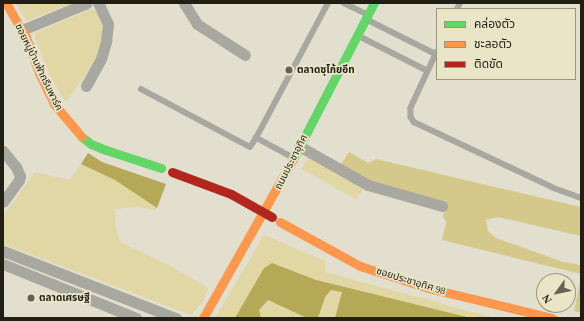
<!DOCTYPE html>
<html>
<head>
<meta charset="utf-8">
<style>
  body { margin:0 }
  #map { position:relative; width:584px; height:321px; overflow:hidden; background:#e2dfcf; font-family:"Times New Roman","Noto Sans Thai",serif }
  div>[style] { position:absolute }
  .green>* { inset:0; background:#e0d7a5; transform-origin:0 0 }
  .forest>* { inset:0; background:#d4c98a }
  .water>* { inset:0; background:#b5a857 }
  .lane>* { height:5.5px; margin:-2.75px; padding:0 2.75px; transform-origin:2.75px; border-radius:2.75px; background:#a8a8a0 }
  .street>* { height:11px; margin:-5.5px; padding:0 5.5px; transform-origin:5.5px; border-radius:5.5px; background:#a8a8a0 }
  .fast>* { height:9px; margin:-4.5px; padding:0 4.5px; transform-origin:4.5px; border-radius:4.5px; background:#63d668 }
  .slow>* { height:9px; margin:-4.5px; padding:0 4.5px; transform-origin:4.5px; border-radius:4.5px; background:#ff974d }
  .jam>* { height:9px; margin:-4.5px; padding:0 4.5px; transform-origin:4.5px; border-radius:4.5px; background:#b3261e }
  .dots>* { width:11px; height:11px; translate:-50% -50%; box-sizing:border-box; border:2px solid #eae5c7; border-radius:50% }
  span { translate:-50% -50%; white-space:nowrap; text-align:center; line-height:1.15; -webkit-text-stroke:3.5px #eae5c7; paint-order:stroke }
  .street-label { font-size:10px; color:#211f14 }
  .poi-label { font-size:10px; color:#211f14; font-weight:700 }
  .left { translate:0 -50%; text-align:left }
  .frame { position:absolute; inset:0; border:4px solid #211f14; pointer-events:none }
  .legend { position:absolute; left:436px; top:8px; width:140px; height:72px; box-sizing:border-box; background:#eae5c7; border:1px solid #9a967f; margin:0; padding:5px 7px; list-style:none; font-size:12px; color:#211f14 }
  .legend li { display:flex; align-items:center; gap:8px; height:20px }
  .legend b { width:20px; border:1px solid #9a967f }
  .north { position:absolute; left:536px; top:273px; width:40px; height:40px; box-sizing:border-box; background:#eae5c7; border:1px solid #9a967f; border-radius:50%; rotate:237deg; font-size:11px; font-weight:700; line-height:16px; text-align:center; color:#211f14 }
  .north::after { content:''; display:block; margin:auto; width:14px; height:18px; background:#656255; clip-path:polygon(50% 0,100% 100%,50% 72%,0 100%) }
</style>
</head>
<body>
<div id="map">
  <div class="green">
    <i style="clip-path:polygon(16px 3px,73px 3px,27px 21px)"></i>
    <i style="clip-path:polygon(91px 9px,96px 10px,100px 15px,103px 26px,100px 55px,66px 102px,52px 80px,35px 38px,35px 33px)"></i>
    <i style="left:309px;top:156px;width:63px;height:15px;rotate:29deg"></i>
    <i style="clip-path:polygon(81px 164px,115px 180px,157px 208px,155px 210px,134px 207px,115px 209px,116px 228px,120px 242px,169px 265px,208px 288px,203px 301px,191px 315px,3px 244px,3px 216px,35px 172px,70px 180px)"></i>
    <i style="clip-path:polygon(264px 235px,325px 261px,325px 272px,495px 318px,215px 318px)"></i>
  </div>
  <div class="forest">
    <i style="clip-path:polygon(349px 152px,368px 163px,376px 159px,581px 207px,581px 236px,498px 217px,486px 220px,488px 231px,496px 238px,563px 262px,581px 265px,581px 274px,442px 240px,446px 222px,443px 217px,446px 202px,371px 182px,340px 166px)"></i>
    <i style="clip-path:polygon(581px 277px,581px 313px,574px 311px)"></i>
  </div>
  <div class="water">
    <i style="clip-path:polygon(88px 153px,102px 162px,166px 184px,157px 208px,115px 180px,81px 164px)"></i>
    <i style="clip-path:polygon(272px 263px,316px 280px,471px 318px,335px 318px,342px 292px,331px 290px,325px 297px,318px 318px,307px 318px,268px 300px,259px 310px,261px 318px,235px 318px,264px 268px)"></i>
  </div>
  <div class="lane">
    <i style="left:344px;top:3px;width:25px;rotate:26deg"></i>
    <i style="left:457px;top:9px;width:7px;rotate:-63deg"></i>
    <i style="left:368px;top:20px;width:76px;rotate:26.6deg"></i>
    <i style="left:359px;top:36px;width:77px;rotate:26.9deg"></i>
    <i style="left:437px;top:52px;width:62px;rotate:114.9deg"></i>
    <i style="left:411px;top:108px;width:9px;rotate:90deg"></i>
    <i style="left:411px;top:117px;width:6px;rotate:59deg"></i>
    <i style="left:414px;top:122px;width:155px;rotate:25.2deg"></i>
    <i style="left:554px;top:188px;width:29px;rotate:20deg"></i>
    <i style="left:141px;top:89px;width:123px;rotate:28deg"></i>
    <i style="left:250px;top:147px;width:11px;rotate:-56deg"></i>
    <i style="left:293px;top:158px;width:42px;rotate:-151.6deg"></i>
    <i style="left:256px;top:138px;width:153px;rotate:-61.9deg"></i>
  </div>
  <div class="street">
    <i style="left:184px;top:3px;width:25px;rotate:58deg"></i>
    <i style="left:197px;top:24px;width:57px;rotate:32.9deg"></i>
    <i style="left:22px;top:30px;width:70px;rotate:-22.6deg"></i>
    <i style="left:86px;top:86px;width:31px;rotate:-61deg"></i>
    <i style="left:101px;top:59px;width:19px;rotate:-74deg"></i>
    <i style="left:106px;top:41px;width:17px;rotate:-83deg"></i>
    <i style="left:108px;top:24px;width:23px;rotate:-115deg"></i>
    <i style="left:299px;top:146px;width:79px;rotate:29.5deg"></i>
    <i style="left:368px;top:185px;width:77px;rotate:15.8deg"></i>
    <i style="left:3px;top:151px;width:21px;rotate:51deg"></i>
    <i style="left:16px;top:167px;width:10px;rotate:66deg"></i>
    <i style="left:20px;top:176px;width:4px;rotate:104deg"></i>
    <i style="left:19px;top:180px;width:27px;rotate:126deg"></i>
    <i style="left:3px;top:251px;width:186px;rotate:21.2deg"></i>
    <i style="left:3px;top:264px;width:144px;rotate:22.1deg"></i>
  </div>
  <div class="fast">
    <i style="left:82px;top:137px;width:11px;rotate:38deg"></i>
    <i style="left:91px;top:144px;width:16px;rotate:22deg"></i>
    <i style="left:106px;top:150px;width:58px;rotate:18.1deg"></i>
    <i style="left:293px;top:159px;width:176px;rotate:-62.6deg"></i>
  </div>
  <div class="slow">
    <i style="left:6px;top:3px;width:39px;rotate:60deg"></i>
    <i style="left:26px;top:37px;width:38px;rotate:70deg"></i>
    <i style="left:39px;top:73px;width:34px;rotate:64deg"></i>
    <i style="left:54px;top:104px;width:43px;rotate:49.7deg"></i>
    <i style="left:280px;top:222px;width:91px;rotate:28.8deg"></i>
    <i style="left:360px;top:266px;width:71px;rotate:17.9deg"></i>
    <i style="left:428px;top:288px;width:128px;rotate:13.6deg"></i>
    <i style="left:203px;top:318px;width:183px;rotate:-60.5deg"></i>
  </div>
  <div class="jam">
    <i style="left:172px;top:172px;width:63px;rotate:20.4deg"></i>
    <i style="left:231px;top:194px;width:47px;rotate:29.3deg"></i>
  </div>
  <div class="dots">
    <i style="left:289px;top:70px;background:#656255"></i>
    <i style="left:31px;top:298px;background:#656255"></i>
  </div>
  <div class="street-label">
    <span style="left:39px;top:67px;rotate:64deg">ซอยหมู่บ้านฟ้ากรีนพาร์ค</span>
    <span style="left:291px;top:162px;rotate:-63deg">ถนนประชาอุทิศ</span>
    <span style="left:411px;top:281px;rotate:17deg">ซอยประชาอุทิศ 98</span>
  </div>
  <div class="poi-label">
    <span class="left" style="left:297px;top:70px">ตลาดซุโก้ยอีท</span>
    <span class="left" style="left:39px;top:298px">ตลาดเศรษฐี</span>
  </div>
  <div class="frame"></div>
  <ul class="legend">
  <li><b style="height:5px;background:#63d668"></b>คล่องตัว</li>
  <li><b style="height:5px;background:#ff974d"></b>ชะลอตัว</li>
  <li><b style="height:5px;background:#b3261e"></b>ติดขัด</li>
  </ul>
  <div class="north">N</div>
</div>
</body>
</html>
